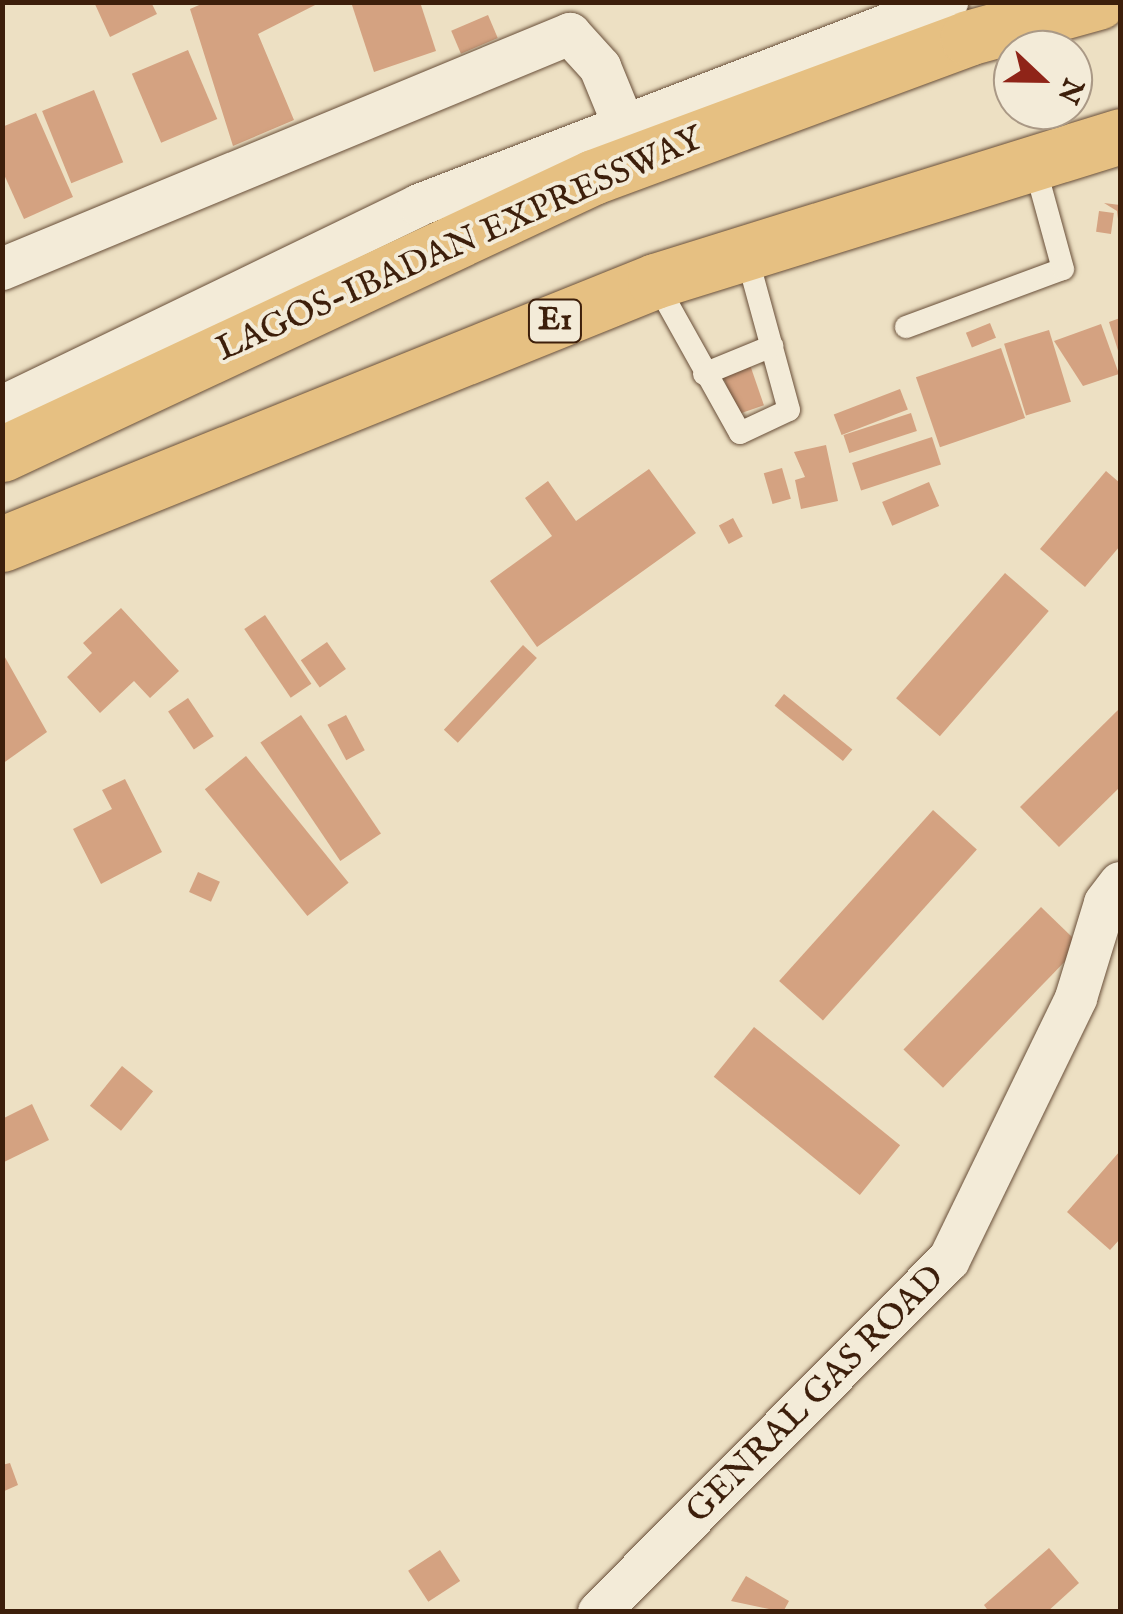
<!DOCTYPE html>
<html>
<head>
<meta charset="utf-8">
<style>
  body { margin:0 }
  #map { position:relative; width:1123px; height:1614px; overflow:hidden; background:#ede0c3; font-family:"IM FELL English",serif }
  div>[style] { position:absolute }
  .building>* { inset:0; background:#d4a281; transform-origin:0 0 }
  .roads { filter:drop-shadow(0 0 2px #694f39) drop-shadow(0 0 2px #694f39) }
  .lane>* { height:22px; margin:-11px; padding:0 11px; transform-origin:11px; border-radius:11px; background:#f3ebd8 }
  .street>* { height:42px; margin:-21px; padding:0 21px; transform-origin:21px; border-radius:21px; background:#f3ebd8 }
  .highway>* { height:55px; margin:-27.5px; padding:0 27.5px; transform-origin:27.5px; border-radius:27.5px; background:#e6c082 }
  span { translate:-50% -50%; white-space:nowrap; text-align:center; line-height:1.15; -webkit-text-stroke:8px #f3ebd8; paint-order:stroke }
  .shield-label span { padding:2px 8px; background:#f3ebd8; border:2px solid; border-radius:8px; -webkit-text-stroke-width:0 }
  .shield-label { font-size:32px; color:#3d1f0b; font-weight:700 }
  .street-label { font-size:35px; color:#3d1f0b }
  .frame { position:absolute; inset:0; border:5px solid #3d1f0b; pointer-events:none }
  .north { position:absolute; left:993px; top:30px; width:100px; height:100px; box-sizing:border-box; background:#f3ebd8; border:2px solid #aa9986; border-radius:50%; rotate:112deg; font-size:28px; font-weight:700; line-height:40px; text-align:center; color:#3d1f0b }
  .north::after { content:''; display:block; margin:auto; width:35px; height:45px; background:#8f2418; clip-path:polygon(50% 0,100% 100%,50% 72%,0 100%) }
</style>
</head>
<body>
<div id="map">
  <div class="building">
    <i style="clip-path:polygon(94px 2px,151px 2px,157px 14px,110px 37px)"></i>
    <i style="clip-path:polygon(206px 2px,321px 2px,258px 34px,294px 120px,233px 146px,190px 9px)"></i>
    <i style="clip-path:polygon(351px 2px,420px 2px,436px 51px,374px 72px)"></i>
    <i style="left:488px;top:15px;width:25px;height:40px;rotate:67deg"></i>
    <i style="left:188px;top:50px;width:75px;height:61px;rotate:67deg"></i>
    <i style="left:94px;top:90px;width:78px;height:56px;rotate:68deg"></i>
    <i style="clip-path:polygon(36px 113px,73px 197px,24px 219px,2px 170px,2px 127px)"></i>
    <i style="clip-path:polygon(1104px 203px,1120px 205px,1120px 235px,1117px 211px)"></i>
    <i style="left:1099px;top:211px;width:15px;height:21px;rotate:8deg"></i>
    <i style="clip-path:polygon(1120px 318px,1120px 357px,1109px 322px)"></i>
    <i style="left:990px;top:323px;width:16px;height:26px;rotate:68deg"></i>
    <i style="clip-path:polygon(1101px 324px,1119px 374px,1083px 386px,1054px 341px)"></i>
    <i style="left:1049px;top:330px;width:75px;height:47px;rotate:73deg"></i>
    <i style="left:1001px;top:348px;width:74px;height:90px;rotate:71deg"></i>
    <i style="left:748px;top:359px;width:49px;height:29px;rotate:71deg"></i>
    <i style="left:900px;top:389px;width:22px;height:71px;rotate:69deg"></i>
    <i style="left:911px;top:413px;width:19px;height:71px;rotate:72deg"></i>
    <i style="left:932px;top:437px;width:29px;height:84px;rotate:72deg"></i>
    <i style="clip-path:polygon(826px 445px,838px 501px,801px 509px,795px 480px,805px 477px,794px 452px)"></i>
    <i style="left:782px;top:468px;width:32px;height:19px;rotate:74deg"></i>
    <i style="clip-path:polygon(649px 469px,696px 533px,537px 647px,490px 581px,552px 536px,525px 498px,548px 481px,576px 521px)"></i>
    <i style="clip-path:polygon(1106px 471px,1120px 483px,1120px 546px,1085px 587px,1040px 549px)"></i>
    <i style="left:929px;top:482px;width:26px;height:51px;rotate:67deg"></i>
    <i style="left:733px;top:518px;width:21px;height:16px;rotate:62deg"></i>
    <i style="left:1005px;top:573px;width:58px;height:166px;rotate:41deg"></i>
    <i style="clip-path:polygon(121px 608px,179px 671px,150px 698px,134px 681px,100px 713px,67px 677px,92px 653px,83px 643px)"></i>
    <i style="left:265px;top:615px;width:83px;height:25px;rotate:56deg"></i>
    <i style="left:327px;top:642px;width:33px;height:32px;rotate:55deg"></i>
    <i style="left:523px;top:645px;width:19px;height:116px;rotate:43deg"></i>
    <i style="clip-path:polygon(2px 652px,47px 732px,2px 764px)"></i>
    <i style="left:784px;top:694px;width:88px;height:15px;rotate:39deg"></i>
    <i style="left:188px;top:698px;width:46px;height:24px;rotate:56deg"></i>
    <i style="clip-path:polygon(1120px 708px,1120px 787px,1059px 847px,1020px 807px)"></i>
    <i style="left:301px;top:715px;width:143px;height:49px;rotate:56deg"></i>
    <i style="left:346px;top:715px;width:40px;height:21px;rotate:62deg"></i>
    <i style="left:246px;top:756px;width:163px;height:53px;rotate:51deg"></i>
    <i style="clip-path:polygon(125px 779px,162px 852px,101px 884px,73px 829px,112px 809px,102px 790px)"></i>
    <i style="left:933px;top:810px;width:59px;height:230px;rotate:42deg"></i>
    <i style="left:198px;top:872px;width:24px;height:22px;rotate:24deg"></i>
    <i style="left:1041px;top:907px;width:55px;height:198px;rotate:44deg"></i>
    <i style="left:754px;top:1027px;width:188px;height:64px;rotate:39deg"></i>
    <i style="left:122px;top:1066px;width:40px;height:51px;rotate:39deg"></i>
    <i style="clip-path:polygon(32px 1104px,49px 1140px,2px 1163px,2px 1119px)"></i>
    <i style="clip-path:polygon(1120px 1151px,1120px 1239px,1110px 1250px,1067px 1212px)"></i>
    <i style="clip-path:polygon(10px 1463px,18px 1485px,2px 1492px,2px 1465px)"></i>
    <i style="clip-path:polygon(1049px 1548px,1079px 1583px,1047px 1612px,989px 1612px,984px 1605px)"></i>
    <i style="left:440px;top:1550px;width:37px;height:38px;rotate:57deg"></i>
    <i style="clip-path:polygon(746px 1576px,789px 1601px,783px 1612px,731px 1601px)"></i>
  </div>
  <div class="roads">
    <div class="lane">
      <i style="left:655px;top:281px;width:174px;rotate:60.8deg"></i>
      <i style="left:740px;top:433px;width:54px;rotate:-25.1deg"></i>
      <i style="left:789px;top:410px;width:163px;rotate:-105.3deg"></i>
      <i style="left:906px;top:327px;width:167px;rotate:-20.3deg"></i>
      <i style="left:1063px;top:269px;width:110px;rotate:-105.3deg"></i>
      <i style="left:704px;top:374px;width:74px;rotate:-22.4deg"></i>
    </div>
    <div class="street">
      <i style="left:2px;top:269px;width:615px;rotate:-22.48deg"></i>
      <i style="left:570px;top:34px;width:45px;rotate:47.7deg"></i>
      <i style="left:600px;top:67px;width:66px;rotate:67.7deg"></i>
      <i style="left:2px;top:407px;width:463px;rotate:-25.8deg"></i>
      <i style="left:419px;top:205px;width:566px;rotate:-21.03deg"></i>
      <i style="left:599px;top:1612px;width:496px;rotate:-45.2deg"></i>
      <i style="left:949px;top:1260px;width:291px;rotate:-64.1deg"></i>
      <i style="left:1076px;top:998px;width:99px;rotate:-73deg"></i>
      <i style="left:1105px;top:903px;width:25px;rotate:-53deg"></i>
    </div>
    <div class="highway">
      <i style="left:2px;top:454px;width:653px;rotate:-25.11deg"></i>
      <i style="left:593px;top:177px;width:400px;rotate:-20.3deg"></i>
      <i style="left:968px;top:38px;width:135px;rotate:-15.5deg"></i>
      <i style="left:2px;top:544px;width:704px;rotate:-21.94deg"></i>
      <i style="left:655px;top:281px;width:487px;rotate:-17.3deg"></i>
    </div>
  </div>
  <div class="shield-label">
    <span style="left:555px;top:321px">E1</span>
  </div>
  <div class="street-label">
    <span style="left:460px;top:245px;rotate:-24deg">LAGOS-IBADAN EXPRESSWAY</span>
    <span style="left:816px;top:1395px;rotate:-45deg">GENRAL GAS ROAD</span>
  </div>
  <div class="frame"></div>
  <div class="north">N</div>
</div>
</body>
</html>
